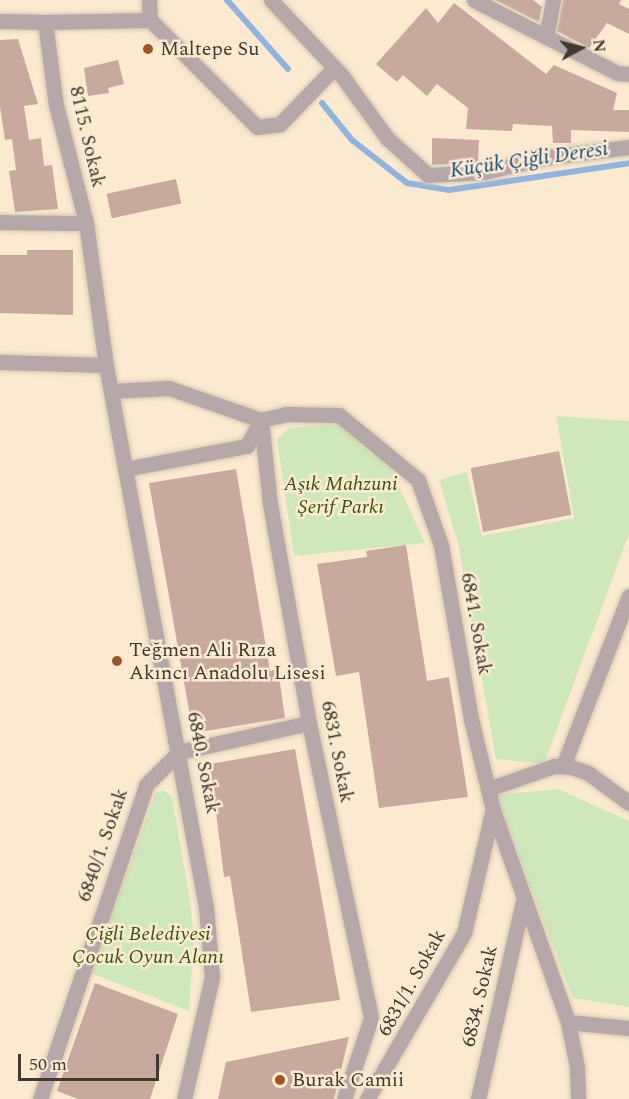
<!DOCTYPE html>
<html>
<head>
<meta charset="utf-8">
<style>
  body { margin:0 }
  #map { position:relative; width:629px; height:1099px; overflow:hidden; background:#fbead0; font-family:Spectral,serif }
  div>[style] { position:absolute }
  .green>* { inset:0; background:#cfe8bb }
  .stream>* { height:6px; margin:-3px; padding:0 3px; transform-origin:3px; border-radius:3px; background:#90b4dd }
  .building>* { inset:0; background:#c7a99d; transform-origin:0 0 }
  .roads { filter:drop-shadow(0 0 2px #d6c7b0) drop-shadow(0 0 2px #d6c7b0) }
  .minor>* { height:15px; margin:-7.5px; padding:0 7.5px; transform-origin:7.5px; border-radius:7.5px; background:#b6a7a8 }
  .dots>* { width:16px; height:16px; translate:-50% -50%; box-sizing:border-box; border:3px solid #fbead0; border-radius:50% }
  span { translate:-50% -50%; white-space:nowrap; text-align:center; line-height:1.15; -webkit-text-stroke:5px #fbead0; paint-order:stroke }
  .poi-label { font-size:20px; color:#413a2f }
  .left { translate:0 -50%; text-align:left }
  .street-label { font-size:20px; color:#413a2f }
  .park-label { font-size:20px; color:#35540e; font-style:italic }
  .water-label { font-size:21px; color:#13477a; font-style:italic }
  .north { position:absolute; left:551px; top:18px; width:60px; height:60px; -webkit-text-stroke:4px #fbead0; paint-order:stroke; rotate:83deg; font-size:16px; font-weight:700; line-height:24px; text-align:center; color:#413a2f }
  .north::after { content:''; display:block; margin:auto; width:21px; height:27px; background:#413a2f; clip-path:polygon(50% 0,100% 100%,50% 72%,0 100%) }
  .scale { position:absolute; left:18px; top:1054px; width:141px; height:27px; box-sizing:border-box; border:3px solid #413a2f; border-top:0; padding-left:8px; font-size:18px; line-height:21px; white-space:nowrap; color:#413a2f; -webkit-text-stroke:4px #fbead0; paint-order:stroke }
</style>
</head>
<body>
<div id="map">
  <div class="green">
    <i style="clip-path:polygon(556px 416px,629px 421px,629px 534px,544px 764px,496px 759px,458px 543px,439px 480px,467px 472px,482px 536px,574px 518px)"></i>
    <i style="clip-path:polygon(338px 424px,387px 460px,425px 543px,294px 556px,277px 439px,289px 428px)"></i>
    <i style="clip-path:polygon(558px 789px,629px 821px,629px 1007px,573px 998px,495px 795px)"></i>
    <i style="clip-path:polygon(164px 790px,172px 797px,190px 900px,194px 938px,189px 1011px,90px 973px,156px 792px)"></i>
  </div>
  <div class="stream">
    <i style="left:227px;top:0;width:92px;rotate:48.5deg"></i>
    <i style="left:322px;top:103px;width:48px;rotate:51deg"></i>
    <i style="left:352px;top:140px;width:70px;rotate:38deg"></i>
    <i style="left:407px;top:183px;width:43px;rotate:9.5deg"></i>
    <i style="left:449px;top:190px;width:182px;rotate:-8.5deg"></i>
  </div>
  <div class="building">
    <i style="clip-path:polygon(495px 0,533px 0,542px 7px,539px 22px)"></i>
    <i style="clip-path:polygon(563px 0,621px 0,619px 4px,629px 9px,629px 34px,607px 23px,589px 48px,557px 31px)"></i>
    <i style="clip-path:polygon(454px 3px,546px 74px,554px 65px,617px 93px,613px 110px,629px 110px,629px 132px,571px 130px,571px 143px,553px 143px,552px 126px,513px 124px,512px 131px,466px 129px,468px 108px,437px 84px,427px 96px,403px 75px,397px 82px,376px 64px,426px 8px,438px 23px)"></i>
    <i style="clip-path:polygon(18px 39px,38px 104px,24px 106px,29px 140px,41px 138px,44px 166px,52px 165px,58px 209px,15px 212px,9px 171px,16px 170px,12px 139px,5px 140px,0 107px,0 40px)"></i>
    <i style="clip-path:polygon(118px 60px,124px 84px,108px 88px,109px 93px,88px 96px,84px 68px)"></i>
    <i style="clip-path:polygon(432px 138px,479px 140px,478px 163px,432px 165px)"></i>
    <i style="left:176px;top:179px;width:25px;height:71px;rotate:78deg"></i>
    <i style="clip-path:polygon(27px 250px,73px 250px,73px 315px,0 313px,0 255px,27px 255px)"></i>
    <i style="left:559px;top:451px;width:65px;height:90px;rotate:79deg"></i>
    <i style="clip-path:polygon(236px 469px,270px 671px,278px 669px,285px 718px,193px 733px,149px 483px)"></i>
    <i style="clip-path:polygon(406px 545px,427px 681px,449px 677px,468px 797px,379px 808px,359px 672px,336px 676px,317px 564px,367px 557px,366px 551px)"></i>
    <i style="clip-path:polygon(295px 749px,340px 1000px,251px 1012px,230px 876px,224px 877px,210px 764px)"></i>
    <i style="clip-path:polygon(95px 983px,178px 1014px,150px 1099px,78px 1099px,57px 1091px)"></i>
    <i style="clip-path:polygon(349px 1037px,334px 1099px,218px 1099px,226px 1062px)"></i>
  </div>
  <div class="roads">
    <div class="minor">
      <i style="left:149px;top:0;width:20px;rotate:87deg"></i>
      <i style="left:271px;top:0;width:104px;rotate:46.9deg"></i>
      <i style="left:342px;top:76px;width:77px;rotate:54deg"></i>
      <i style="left:387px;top:138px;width:55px;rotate:42.1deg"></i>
      <i style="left:428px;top:175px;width:57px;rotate:-3deg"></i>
      <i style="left:485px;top:172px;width:59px;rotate:-13.8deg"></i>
      <i style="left:542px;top:158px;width:88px;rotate:-7.2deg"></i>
      <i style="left:474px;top:0;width:161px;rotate:27deg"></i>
      <i style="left:617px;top:73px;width:12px;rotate:5deg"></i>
      <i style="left:150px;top:20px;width:105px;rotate:178.9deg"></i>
      <i style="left:45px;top:22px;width:84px;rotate:82.5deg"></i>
      <i style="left:56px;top:105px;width:122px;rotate:75.7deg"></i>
      <i style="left:86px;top:223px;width:143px;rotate:82deg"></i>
      <i style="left:106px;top:365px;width:551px;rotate:79.55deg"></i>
      <i style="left:206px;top:907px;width:70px;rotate:85.1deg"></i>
      <i style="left:212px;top:977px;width:125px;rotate:102.9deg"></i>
      <i style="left:150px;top:20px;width:151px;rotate:45deg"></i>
      <i style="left:257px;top:127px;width:23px;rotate:-7deg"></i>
      <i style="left:280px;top:124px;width:78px;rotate:-46deg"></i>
      <i style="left:0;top:21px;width:45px;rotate:1.3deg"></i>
      <i style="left:546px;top:37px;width:38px;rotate:-79deg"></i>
      <i style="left:0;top:222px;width:86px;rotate:0.7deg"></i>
      <i style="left:0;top:362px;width:106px;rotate:1.6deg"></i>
      <i style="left:111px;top:391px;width:58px;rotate:-3deg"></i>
      <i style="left:169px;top:388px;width:97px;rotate:19.2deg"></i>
      <i style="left:261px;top:420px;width:84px;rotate:83.9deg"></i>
      <i style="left:270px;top:504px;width:222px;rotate:79.9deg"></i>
      <i style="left:309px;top:723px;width:301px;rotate:78.1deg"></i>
      <i style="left:371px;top:1018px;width:85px;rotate:108.4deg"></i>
      <i style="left:125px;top:469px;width:124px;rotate:-10.7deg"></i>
      <i style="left:247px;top:446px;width:30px;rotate:-62deg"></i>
      <i style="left:261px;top:420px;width:26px;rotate:-13deg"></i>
      <i style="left:286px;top:414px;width:53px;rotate:1.1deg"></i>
      <i style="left:339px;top:415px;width:102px;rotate:39.4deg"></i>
      <i style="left:418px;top:480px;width:69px;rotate:70.5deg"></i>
      <i style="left:441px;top:545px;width:177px;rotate:80.2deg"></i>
      <i style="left:471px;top:719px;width:94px;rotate:76.4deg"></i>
      <i style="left:493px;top:810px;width:225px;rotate:70.5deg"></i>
      <i style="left:568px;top:1022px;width:46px;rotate:78.7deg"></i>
      <i style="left:577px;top:1067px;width:32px;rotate:88deg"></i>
      <i style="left:563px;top:766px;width:182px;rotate:-68.8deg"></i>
      <i style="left:488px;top:789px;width:70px;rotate:-19.2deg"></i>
      <i style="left:554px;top:766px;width:17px;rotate:3deg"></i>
      <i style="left:571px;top:767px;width:18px;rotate:19deg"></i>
      <i style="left:588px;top:773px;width:51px;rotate:36.2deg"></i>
      <i style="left:568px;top:1022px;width:61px;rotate:5.6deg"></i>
      <i style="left:40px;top:1099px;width:331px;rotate:-71.3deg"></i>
      <i style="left:146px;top:785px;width:47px;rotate:-45deg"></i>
      <i style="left:179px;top:752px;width:133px;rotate:-12.6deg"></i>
      <i style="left:367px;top:1099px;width:192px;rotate:-59.7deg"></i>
      <i style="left:464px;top:933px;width:123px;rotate:-76.9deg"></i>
      <i style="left:478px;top:1099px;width:203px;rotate:-77.2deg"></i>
    </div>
  </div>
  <div class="dots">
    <i style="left:148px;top:49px;background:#9a5628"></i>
    <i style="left:117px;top:661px;background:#9a5628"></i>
    <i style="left:280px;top:1080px;background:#9a5628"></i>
  </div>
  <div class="poi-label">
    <span class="left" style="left:160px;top:49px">Maltepe Su</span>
    <span class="left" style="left:129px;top:662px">Teğmen Ali Rıza<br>Akıncı Anadolu Lisesi</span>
    <span class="left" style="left:292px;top:1080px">Burak Camii</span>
  </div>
  <div class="street-label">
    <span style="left:87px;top:137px;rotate:77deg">8115. Sokak</span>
    <span style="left:476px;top:624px;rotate:80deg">6841. Sokak</span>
    <span style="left:337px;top:752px;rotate:79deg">6831. Sokak</span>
    <span style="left:203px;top:763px;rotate:79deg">6840. Sokak</span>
    <span style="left:103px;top:845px;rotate:-71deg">6840/1. Sokak</span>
    <span style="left:412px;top:983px;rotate:-61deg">6831/1. Sokak</span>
    <span style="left:480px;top:996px;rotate:-77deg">6834. Sokak</span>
  </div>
  <div class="park-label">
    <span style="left:341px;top:496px">Aşık Mahzuni<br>Şerif Parkı</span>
    <span style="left:148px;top:946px">Çiğli Belediyesi<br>Çocuk Oyun Alanı</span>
  </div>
  <div class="water-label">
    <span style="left:529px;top:160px;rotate:-8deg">Küçük Çiğli Deresi</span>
  </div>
  <div class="north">N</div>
  <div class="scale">50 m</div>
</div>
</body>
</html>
